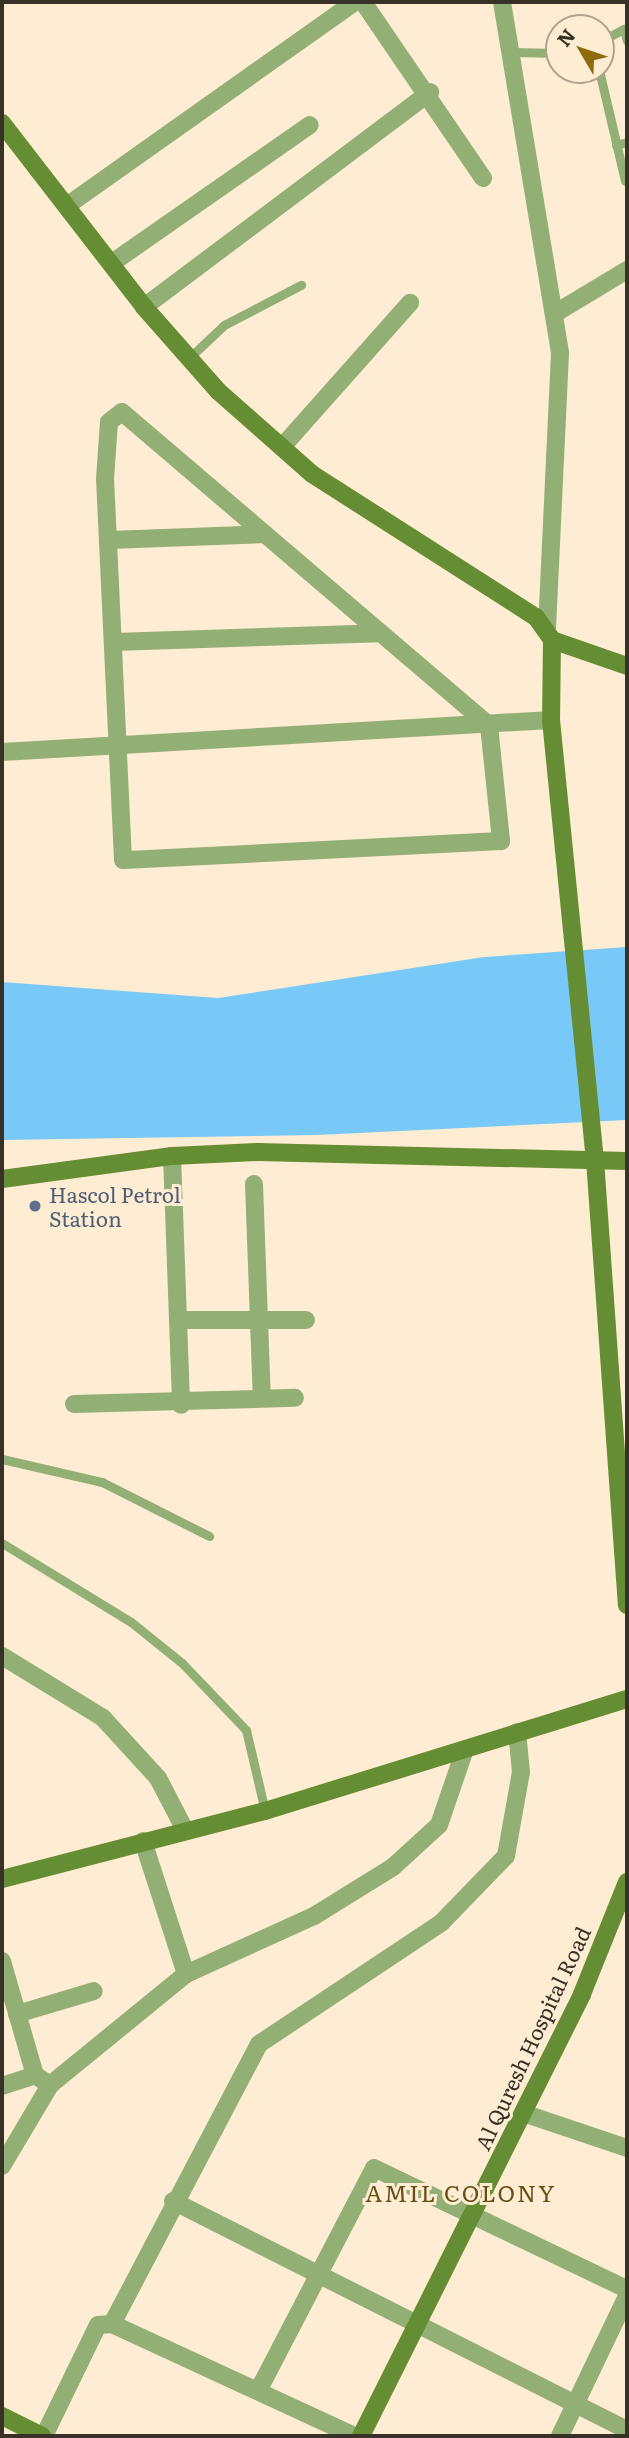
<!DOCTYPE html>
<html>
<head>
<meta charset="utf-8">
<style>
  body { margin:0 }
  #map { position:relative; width:629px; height:2438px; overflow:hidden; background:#ffedd3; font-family:Literata,serif }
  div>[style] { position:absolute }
  .water>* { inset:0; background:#78c9f7 }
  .lane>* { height:9px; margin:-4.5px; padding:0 4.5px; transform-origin:4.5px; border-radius:4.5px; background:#92af76 }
  .street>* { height:18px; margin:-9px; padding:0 9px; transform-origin:9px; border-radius:9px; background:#92af76 }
  .secondary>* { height:18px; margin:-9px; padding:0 9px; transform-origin:9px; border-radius:9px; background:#658d33 }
  .dots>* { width:19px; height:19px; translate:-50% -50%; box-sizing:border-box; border:4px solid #ffedd3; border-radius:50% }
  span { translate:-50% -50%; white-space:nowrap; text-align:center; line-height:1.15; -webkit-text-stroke:6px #ffedd3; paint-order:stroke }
  .service-label { font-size:21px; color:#4e5e75 }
  .left { translate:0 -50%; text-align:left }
  .street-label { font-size:21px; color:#373127 }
  .neighbourhood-label { font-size:23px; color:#684f16; letter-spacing:2px }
  .frame { position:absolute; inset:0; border:4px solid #373127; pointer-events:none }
  .north { position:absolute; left:545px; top:14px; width:70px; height:70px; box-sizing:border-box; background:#ffedd3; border:2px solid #afa28e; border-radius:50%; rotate:309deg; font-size:19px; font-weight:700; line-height:28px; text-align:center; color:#373127 }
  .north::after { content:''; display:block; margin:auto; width:24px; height:32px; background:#8f6b10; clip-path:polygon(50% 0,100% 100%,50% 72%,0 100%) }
</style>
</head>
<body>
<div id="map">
  <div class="water">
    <i style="clip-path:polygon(627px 947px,627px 1120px,317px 1135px,2px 1140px,2px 982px,218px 998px,484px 957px)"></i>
  </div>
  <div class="lane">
    <i style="left:601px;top:41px;width:26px;rotate:-28deg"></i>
    <i style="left:624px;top:29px;width:12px;rotate:76deg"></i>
    <i style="left:510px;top:52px;width:49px;rotate:1.2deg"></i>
    <i style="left:599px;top:70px;width:114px;rotate:76.8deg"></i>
    <i style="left:616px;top:145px;width:11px;rotate:-15deg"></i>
    <i style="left:188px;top:359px;width:50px;rotate:-43.4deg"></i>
    <i style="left:224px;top:325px;width:87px;rotate:-27.5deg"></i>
    <i style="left:2px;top:1459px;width:103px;rotate:13deg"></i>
    <i style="left:102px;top:1482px;width:120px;rotate:26.8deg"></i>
    <i style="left:2px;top:1543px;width:151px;rotate:31.5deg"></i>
    <i style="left:131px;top:1622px;width:65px;rotate:38.8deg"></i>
    <i style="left:182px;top:1663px;width:93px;rotate:46.3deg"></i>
    <i style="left:246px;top:1730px;width:83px;rotate:76.8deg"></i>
  </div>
  <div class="street">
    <i style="left:363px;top:2px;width:213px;rotate:55.7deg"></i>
    <i style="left:502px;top:2px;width:356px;rotate:80.6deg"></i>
    <i style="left:560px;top:353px;width:277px;rotate:92.7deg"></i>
    <i style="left:68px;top:205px;width:352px;rotate:-35.3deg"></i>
    <i style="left:112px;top:263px;width:241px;rotate:-34.9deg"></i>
    <i style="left:144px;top:307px;width:358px;rotate:-36.9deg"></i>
    <i style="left:554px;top:314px;width:85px;rotate:-31.1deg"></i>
    <i style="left:122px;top:412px;width:483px;rotate:40.5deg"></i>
    <i style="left:489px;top:726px;width:116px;rotate:84deg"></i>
    <i style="left:501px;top:841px;width:378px;rotate:177.1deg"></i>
    <i style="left:123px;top:860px;width:381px;rotate:-92.7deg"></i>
    <i style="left:105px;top:479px;width:57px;rotate:-86deg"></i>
    <i style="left:109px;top:422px;width:16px;rotate:-38deg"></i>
    <i style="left:282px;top:447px;width:193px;rotate:-48.4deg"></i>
    <i style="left:110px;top:540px;width:155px;rotate:-2.2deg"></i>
    <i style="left:114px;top:642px;width:266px;rotate:-1.9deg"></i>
    <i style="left:2px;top:752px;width:550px;rotate:-3.34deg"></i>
    <i style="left:172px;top:1156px;width:249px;rotate:87.9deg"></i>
    <i style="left:254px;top:1184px;width:214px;rotate:87.9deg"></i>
    <i style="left:179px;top:1320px;width:127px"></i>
    <i style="left:74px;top:1404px;width:221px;rotate:-1.6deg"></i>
    <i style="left:2px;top:1656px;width:119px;rotate:31.5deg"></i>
    <i style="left:103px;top:1718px;width:81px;rotate:47.5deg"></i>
    <i style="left:158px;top:1778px;width:59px;rotate:62.6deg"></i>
    <i style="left:143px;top:1841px;width:140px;rotate:72.1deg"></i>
    <i style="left:2px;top:1961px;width:119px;rotate:73.9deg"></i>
    <i style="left:35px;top:2075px;width:18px;rotate:34deg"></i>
    <i style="left:17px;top:2014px;width:80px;rotate:-16.6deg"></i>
    <i style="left:2px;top:2086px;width:35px;rotate:-18deg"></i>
    <i style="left:523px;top:2113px;width:110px;rotate:18.6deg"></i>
    <i style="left:2px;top:2166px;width:94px;rotate:-59.3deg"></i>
    <i style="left:50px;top:2085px;width:176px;rotate:-39.2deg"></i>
    <i style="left:186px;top:1974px;width:141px;rotate:-24.4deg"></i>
    <i style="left:314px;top:1916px;width:93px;rotate:-31.8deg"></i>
    <i style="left:393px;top:1867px;width:62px;rotate:-42.4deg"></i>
    <i style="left:439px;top:1825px;width:80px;rotate:-71.1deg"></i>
    <i style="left:173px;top:2201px;width:508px;rotate:26.77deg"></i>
    <i style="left:112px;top:2324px;width:316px;rotate:-62.3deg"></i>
    <i style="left:259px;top:2044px;width:219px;rotate:-33.6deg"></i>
    <i style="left:441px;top:1923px;width:93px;rotate:-45.9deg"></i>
    <i style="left:506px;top:1856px;width:85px;rotate:-79.9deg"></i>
    <i style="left:521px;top:1772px;width:40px;rotate:-95.7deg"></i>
    <i style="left:258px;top:2391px;width:251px;rotate:-62.5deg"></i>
    <i style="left:374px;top:2168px;width:280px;rotate:25.6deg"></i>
    <i style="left:44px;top:2436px;width:123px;rotate:-64.1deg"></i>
    <i style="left:98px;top:2325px;width:14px;rotate:-4deg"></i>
    <i style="left:112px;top:2324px;width:267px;rotate:24.8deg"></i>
    <i style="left:560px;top:2436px;width:155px;rotate:-64.4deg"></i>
  </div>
  <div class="secondary">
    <i style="left:2px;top:123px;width:232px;rotate:52.3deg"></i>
    <i style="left:144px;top:307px;width:112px;rotate:48.6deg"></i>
    <i style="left:218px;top:391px;width:125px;rotate:41.4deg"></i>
    <i style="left:312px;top:474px;width:266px;rotate:32.6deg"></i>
    <i style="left:536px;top:617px;width:28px;rotate:55deg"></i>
    <i style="left:552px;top:640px;width:80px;rotate:90.7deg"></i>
    <i style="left:551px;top:720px;width:442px;rotate:84.3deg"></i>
    <i style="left:595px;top:1160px;width:446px;rotate:85.9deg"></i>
    <i style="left:552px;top:640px;width:79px;rotate:19.1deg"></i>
    <i style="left:2px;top:1179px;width:172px;rotate:-7.7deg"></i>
    <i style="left:172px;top:1156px;width:86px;rotate:-2.7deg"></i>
    <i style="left:258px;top:1152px;width:369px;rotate:1.4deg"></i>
    <i style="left:2px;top:1879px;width:272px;rotate:-14.5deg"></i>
    <i style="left:265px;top:1811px;width:379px;rotate:-17.2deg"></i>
    <i style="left:2px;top:2416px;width:45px;rotate:26.6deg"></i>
    <i style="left:361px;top:2436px;width:494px;rotate:-63.4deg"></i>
    <i style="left:582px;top:1994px;width:121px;rotate:-68.1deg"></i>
  </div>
  <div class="dots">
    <i style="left:35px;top:1206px;background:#5c6f8a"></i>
  </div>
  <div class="service-label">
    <span class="left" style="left:49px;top:1206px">Hascol Petrol<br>Station</span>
  </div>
  <div class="street-label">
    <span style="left:532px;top:2038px;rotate:-65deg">Al Quresh Hospital Road</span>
  </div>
  <div class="neighbourhood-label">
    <span style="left:461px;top:2192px">AMIL COLONY</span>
  </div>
  <div class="frame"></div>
  <div class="north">N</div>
</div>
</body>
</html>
